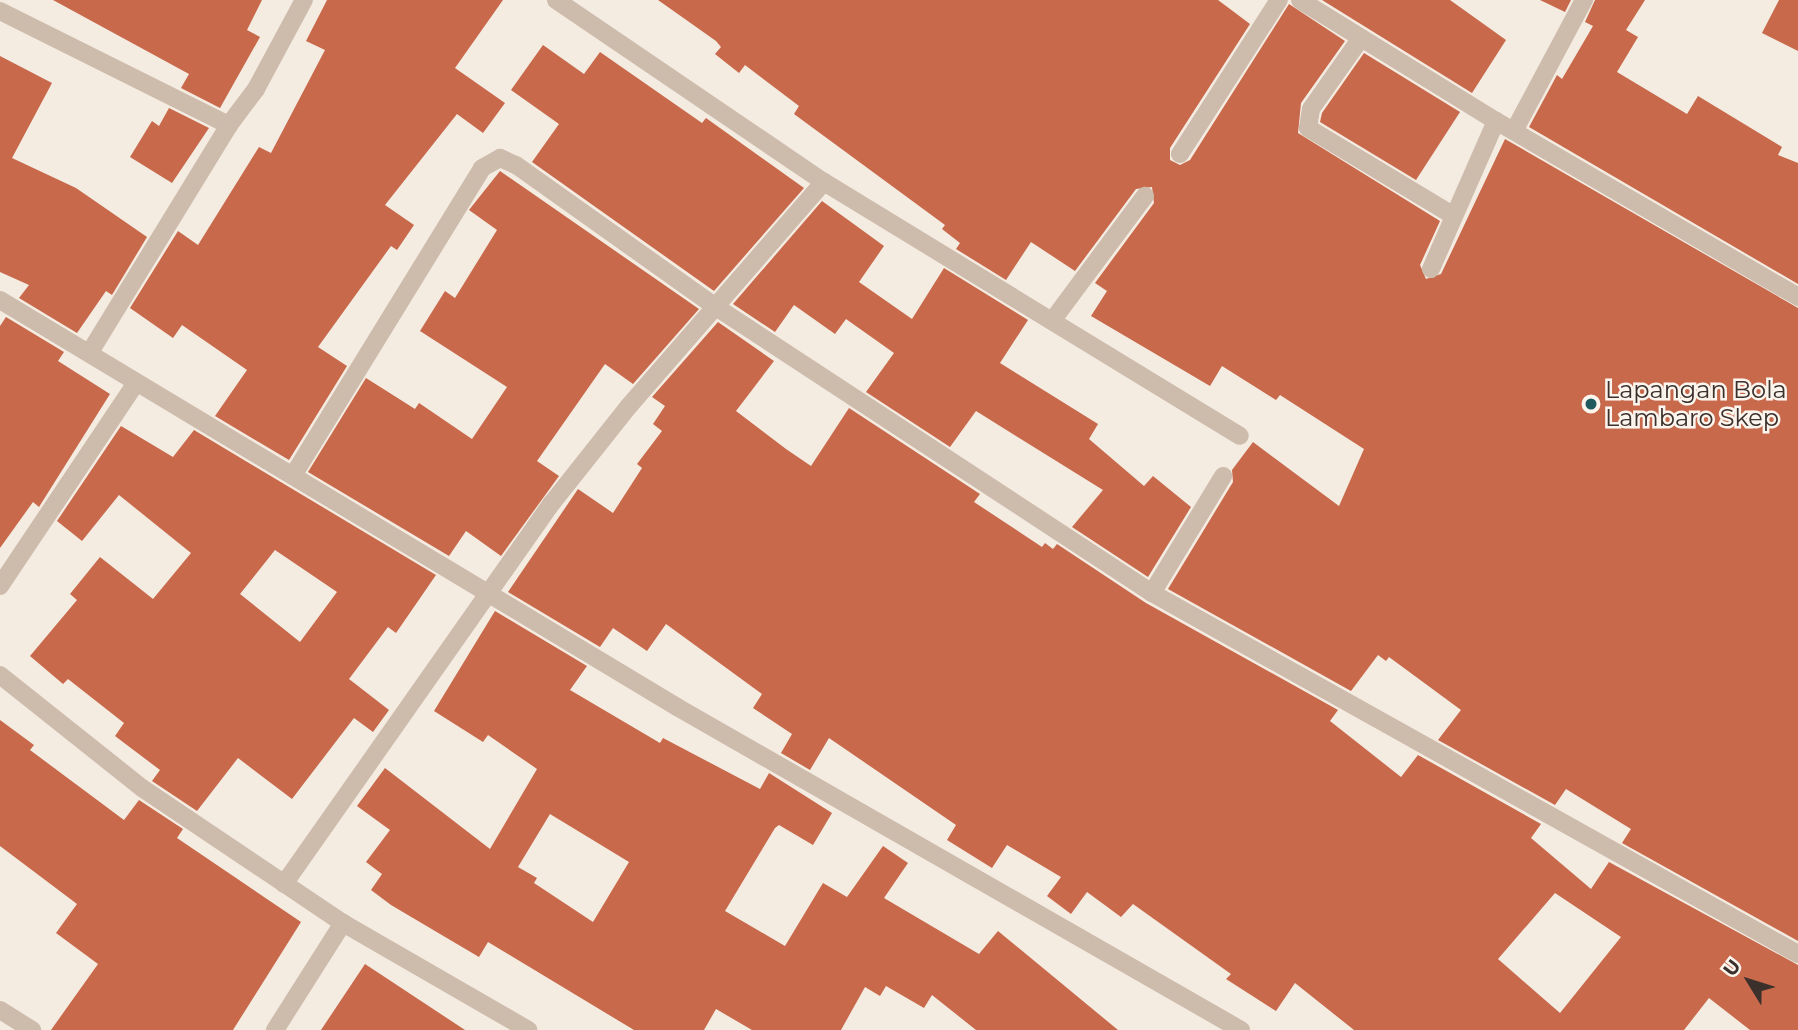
<!DOCTYPE html>
<html>
<head>
<meta charset="utf-8">
<style>
  body { margin:0 }
  #map { position:relative; width:1798px; height:1030px; overflow:hidden; background:#f4ebe1; font-family:Montserrat,sans-serif }
  div>[style] { position:absolute }
  .building>* { inset:0; background:#c8694b }
  .minor>* { height:18px; margin:-9px; padding:0 9px; transform-origin:9px; border-radius:9px; background:#cdbbac }
  .dots>* { width:19px; height:19px; translate:-50% -50%; box-sizing:border-box; border:4px solid #fbf5ee; border-radius:50% }
  span { translate:-50% -50%; white-space:nowrap; text-align:center; line-height:1.15; -webkit-text-stroke:5px #fbf5ee; paint-order:stroke }
  .poi-label { font-size:24px; color:#3b302b }
  .left { translate:0 -50%; text-align:left }
  .north { position:absolute; left:1714px; top:946px; width:70px; height:70px; -webkit-text-stroke:5px #fbf5ee; paint-order:stroke; rotate:308deg; font-size:19px; font-weight:700; line-height:28px; text-align:center; color:#3b302b }
  .north::after { content:''; display:block; margin:auto; width:24px; height:32px; background:#3b302b; clip-path:polygon(50% 0,100% 100%,50% 72%,0 100%) }
</style>
</head>
<body>
<div id="map">
  <div class="building">
    <i style="clip-path:polygon(53px 0,262px 0,247px 30px,260px 37px,220px 108px,181px 88px,189px 74px)"></i>
    <i style="clip-path:polygon(327px 0,503px 0,455px 68px,505px 103px,483px 133px,457px 114px,385px 205px,414px 225px,397px 250px,391px 246px,318px 347px,347px 366px,289px 460px,215px 416px,247px 370px,182px 325px,173px 338px,130px 308px,178px 231px,198px 245px,259px 147px,271px 153px,325px 50px,306px 41px)"></i>
    <i style="clip-path:polygon(658px 0,1218px 0,1250px 24px,1170px 148px,1170px 160px,1180px 165px,1190px 160px,1289px 4px,1345px 41px,1301px 103px,1298px 133px,1440px 221px,1420px 265px,1426px 279px,1441px 274px,1505px 139px,1798px 308px,1798px 941px,1622px 843px,1631px 829px,1566px 789px,1555px 805px,1438px 740px,1461px 710px,1389px 657px,1386px 661px,1378px 655px,1351px 691px,1168px 589px,1233px 482px,1232px 470px,1253px 442px,1339px 506px,1364px 449px,1280px 395px,1276px 400px,1222px 366px,1210px 386px,1091px 316px,1107px 291px,1095px 283px,1154px 203px,1152px 187px,1136px 189px,1075px 271px,1031px 242px,1006px 280px,956px 249px,960px 243px,942px 229px,945px 225px,794px 114px,799px 106px,745px 65px,739px 73px,715px 54px,721px 47px,716px 41px)"></i>
    <i style="clip-path:polygon(1322px 0,1450px 0,1506px 40px,1472px 93px)"></i>
    <i style="clip-path:polygon(1540px 0,1571px 0,1565px 12px)"></i>
    <i style="clip-path:polygon(1595px 0,1645px 0,1626px 30px,1638px 37px,1617px 72px,1687px 114px,1698px 96px,1782px 147px,1778px 155px,1798px 163px,1798px 284px,1529px 127px,1557px 75px,1562px 79px,1593px 26px,1585px 22px)"></i>
    <i style="clip-path:polygon(1779px 0,1798px 0,1798px 51px,1762px 33px)"></i>
    <i style="clip-path:polygon(543px 45px,584px 74px,600px 52px,702px 123px,706px 118px,804px 188px,714px 291px,532px 162px,559px 124px,511px 90px)"></i>
    <i style="clip-path:polygon(1364px 53px,1460px 112px,1416px 180px,1320px 122px,1322px 113px)"></i>
    <i style="clip-path:polygon(0 56px,52px 83px,12px 158px,76px 188px,147px 237px,112px 295px,106px 291px,77px 333px,19px 298px,29px 285px,0 272px)"></i>
    <i style="clip-path:polygon(169px 108px,209px 128px,172px 183px,130px 157px,152px 121px,159px 126px)"></i>
    <i style="clip-path:polygon(500px 171px,699px 309px,633px 384px,605px 364px,537px 461px,559px 476px,501px 556px,466px 531px,449px 556px,308px 472px,366px 378px,415px 409px,419px 403px,472px 439px,507px 387px,420px 331px,445px 291px,455px 298px,497px 230px,469px 210px)"></i>
    <i style="clip-path:polygon(822px 201px,884px 246px,859px 282px,912px 319px,944px 268px,1028px 320px,1000px 363px,1098px 424px,1089px 439px,1144px 486px,1153px 476px,1191px 507px,1148px 577px,1072px 527px,1103px 490px,976px 411px,950px 447px,866px 392px,894px 353px,846px 319px,835px 334px,794px 305px,775px 332px,733px 304px)"></i>
    <i style="clip-path:polygon(6px 317px,64px 352px,58px 361px,110px 394px,39px 507px,33px 502px,0 548px,0 326px)"></i>
    <i style="clip-path:polygon(evenodd,718px 322px,774px 361px,736px 411px,786px 449px,811px 466px,849px 408px,980px 494px,974px 502px,1042px 547px,1045px 543px,1053px 549px,1057px 544px,1146px 603px,1338px 710px,1330px 721px,1401px 777px,1418px 755px,1541px 824px,1531px 838px,1591px 889px,1609px 862px,1798px 965px,1798px 1030px,1750px 1030px,1709px 998px,1684px 1030px,1354px 1030px,1295px 983px,1276px 1011px,1226px 979px,1231px 974px,1133px 904px,1121px 917px,1087px 892px,1071px 914px,1047px 896px,1061px 877px,1007px 845px,992px 868px,947px 840px,956px 825px,829px 738px,810px 770px,781px 753px,792px 734px,753px 708px,762px 694px,666px 624px,647px 651px,613px 628px,600px 647px,508px 592px,578px 489px,613px 513px,642px 468px,637px 464px,662px 431px,653px 424px,665px 406px,652px 397px,718px 322px,1555px 893px,1621px 937px,1560px 1013px,1498px 959px,1555px 893px)"></i>
    <i style="clip-path:polygon(evenodd,121px 426px,173px 457px,194px 430px,436px 575px,396px 633px,388px 627px,349px 679px,389px 710px,373px 732px,354px 718px,292px 799px,238px 758px,197px 811px,152px 781px,160px 770px,115px 736px,124px 723px,68px 679px,63px 684px,30px 656px,77px 600px,70px 594px,100px 557px,153px 599px,191px 553px,119px 495px,82px 541px,57px 521px,121px 426px,275px 550px,337px 592px,300px 642px,240px 594px,275px 550px)"></i>
    <i style="clip-path:polygon(evenodd,495px 611px,587px 666px,570px 690px,660px 743px,663px 738px,760px 789px,769px 773px,832px 813px,813px 845px,779px 825px,775px 828px,725px 911px,785px 946px,823px 883px,847px 897px,883px 846px,908px 863px,884px 898px,979px 954px,998px 931px,1118px 1030px,976px 1030px,932px 995px,924px 1008px,886px 986px,880px 996px,865px 987px,841px 1030px,752px 1030px,716px 1009px,704px 1030px,634px 1030px,488px 942px,479px 957px,391px 905px,371px 890px,382px 874px,366px 862px,390px 830px,357px 806px,385px 768px,490px 849px,537px 769px,488px 735px,483px 742px,434px 711px,495px 611px,550px 814px,629px 862px,593px 922px,534px 883px,537px 878px,518px 867px,550px 814px)"></i>
    <i style="clip-path:polygon(0 720px,34px 745px,30px 750px,124px 820px,139px 800px,183px 829px,177px 838px,301px 922px,233px 1030px,51px 1030px,98px 964px,56px 933px,77px 904px,0 846px)"></i>
    <i style="clip-path:polygon(365px 964px,465px 1030px,321px 1030px)"></i>
  </div>
  <div class="minor">
    <i style="left:556px;top:0;width:324px;rotate:34.2deg"></i>
    <i style="left:824px;top:182px;width:487px;rotate:31.4deg"></i>
    <i style="left:1300px;top:0;width:230px;rotate:31.7deg"></i>
    <i style="left:1496px;top:121px;width:350px;rotate:30.2deg"></i>
    <i style="left:0;top:11px;width:256px;rotate:26.5deg"></i>
    <i style="left:1361px;top:38px;width:87px;rotate:125.2deg"></i>
    <i style="left:1311px;top:109px;width:19px;rotate:99deg"></i>
    <i style="left:1308px;top:128px;width:170px;rotate:31.1deg"></i>
    <i style="left:1514px;top:131px;width:149px;rotate:-61.9deg"></i>
    <i style="left:1180px;top:154px;width:183px;rotate:-57.3deg"></i>
    <i style="left:1431px;top:269px;width:162px;rotate:-66.3deg"></i>
    <i style="left:0;top:300px;width:790px;rotate:31.01deg"></i>
    <i style="left:677px;top:707px;width:650px;rotate:29.8deg"></i>
    <i style="left:1052px;top:321px;width:156px;rotate:-53.4deg"></i>
    <i style="left:90px;top:352px;width:266px;rotate:-58.5deg"></i>
    <i style="left:229px;top:125px;width:45px;rotate:-53.1deg"></i>
    <i style="left:256px;top:89px;width:101px;rotate:-61.7deg"></i>
    <i style="left:294px;top:474px;width:359px;rotate:-58.4deg"></i>
    <i style="left:482px;top:168px;width:21px;rotate:-29deg"></i>
    <i style="left:500px;top:158px;width:17px;rotate:24deg"></i>
    <i style="left:516px;top:165px;width:245px;rotate:35.4deg"></i>
    <i style="left:716px;top:307px;width:521px;rotate:33.26deg"></i>
    <i style="left:1152px;top:593px;width:740px;rotate:29.2deg"></i>
    <i style="left:0;top:586px;width:244px;rotate:-56.2deg"></i>
    <i style="left:1152px;top:593px;width:137px;rotate:-58.7deg"></i>
    <i style="left:0;top:675px;width:181px;rotate:38.5deg"></i>
    <i style="left:142px;top:788px;width:242px;rotate:33.9deg"></i>
    <i style="left:343px;top:923px;width:214px;rotate:30deg"></i>
    <i style="left:284px;top:884px;width:466px;rotate:-54.9deg"></i>
    <i style="left:552px;top:503px;width:124px;rotate:-51.6deg"></i>
    <i style="left:629px;top:406px;width:297px;rotate:-49deg"></i>
    <i style="left:0;top:1010px;width:38px;rotate:32deg"></i>
    <i style="left:275px;top:1030px;width:127px;rotate:-57.6deg"></i>
  </div>
  <div class="dots">
    <i style="left:1591px;top:404px;background:#1f5a5e"></i>
  </div>
  <div class="poi-label">
    <span class="left" style="left:1605px;top:404px">Lapangan Bola<br>Lambaro Skep</span>
  </div>
  <div class="north">U</div>
</div>
</body>
</html>
